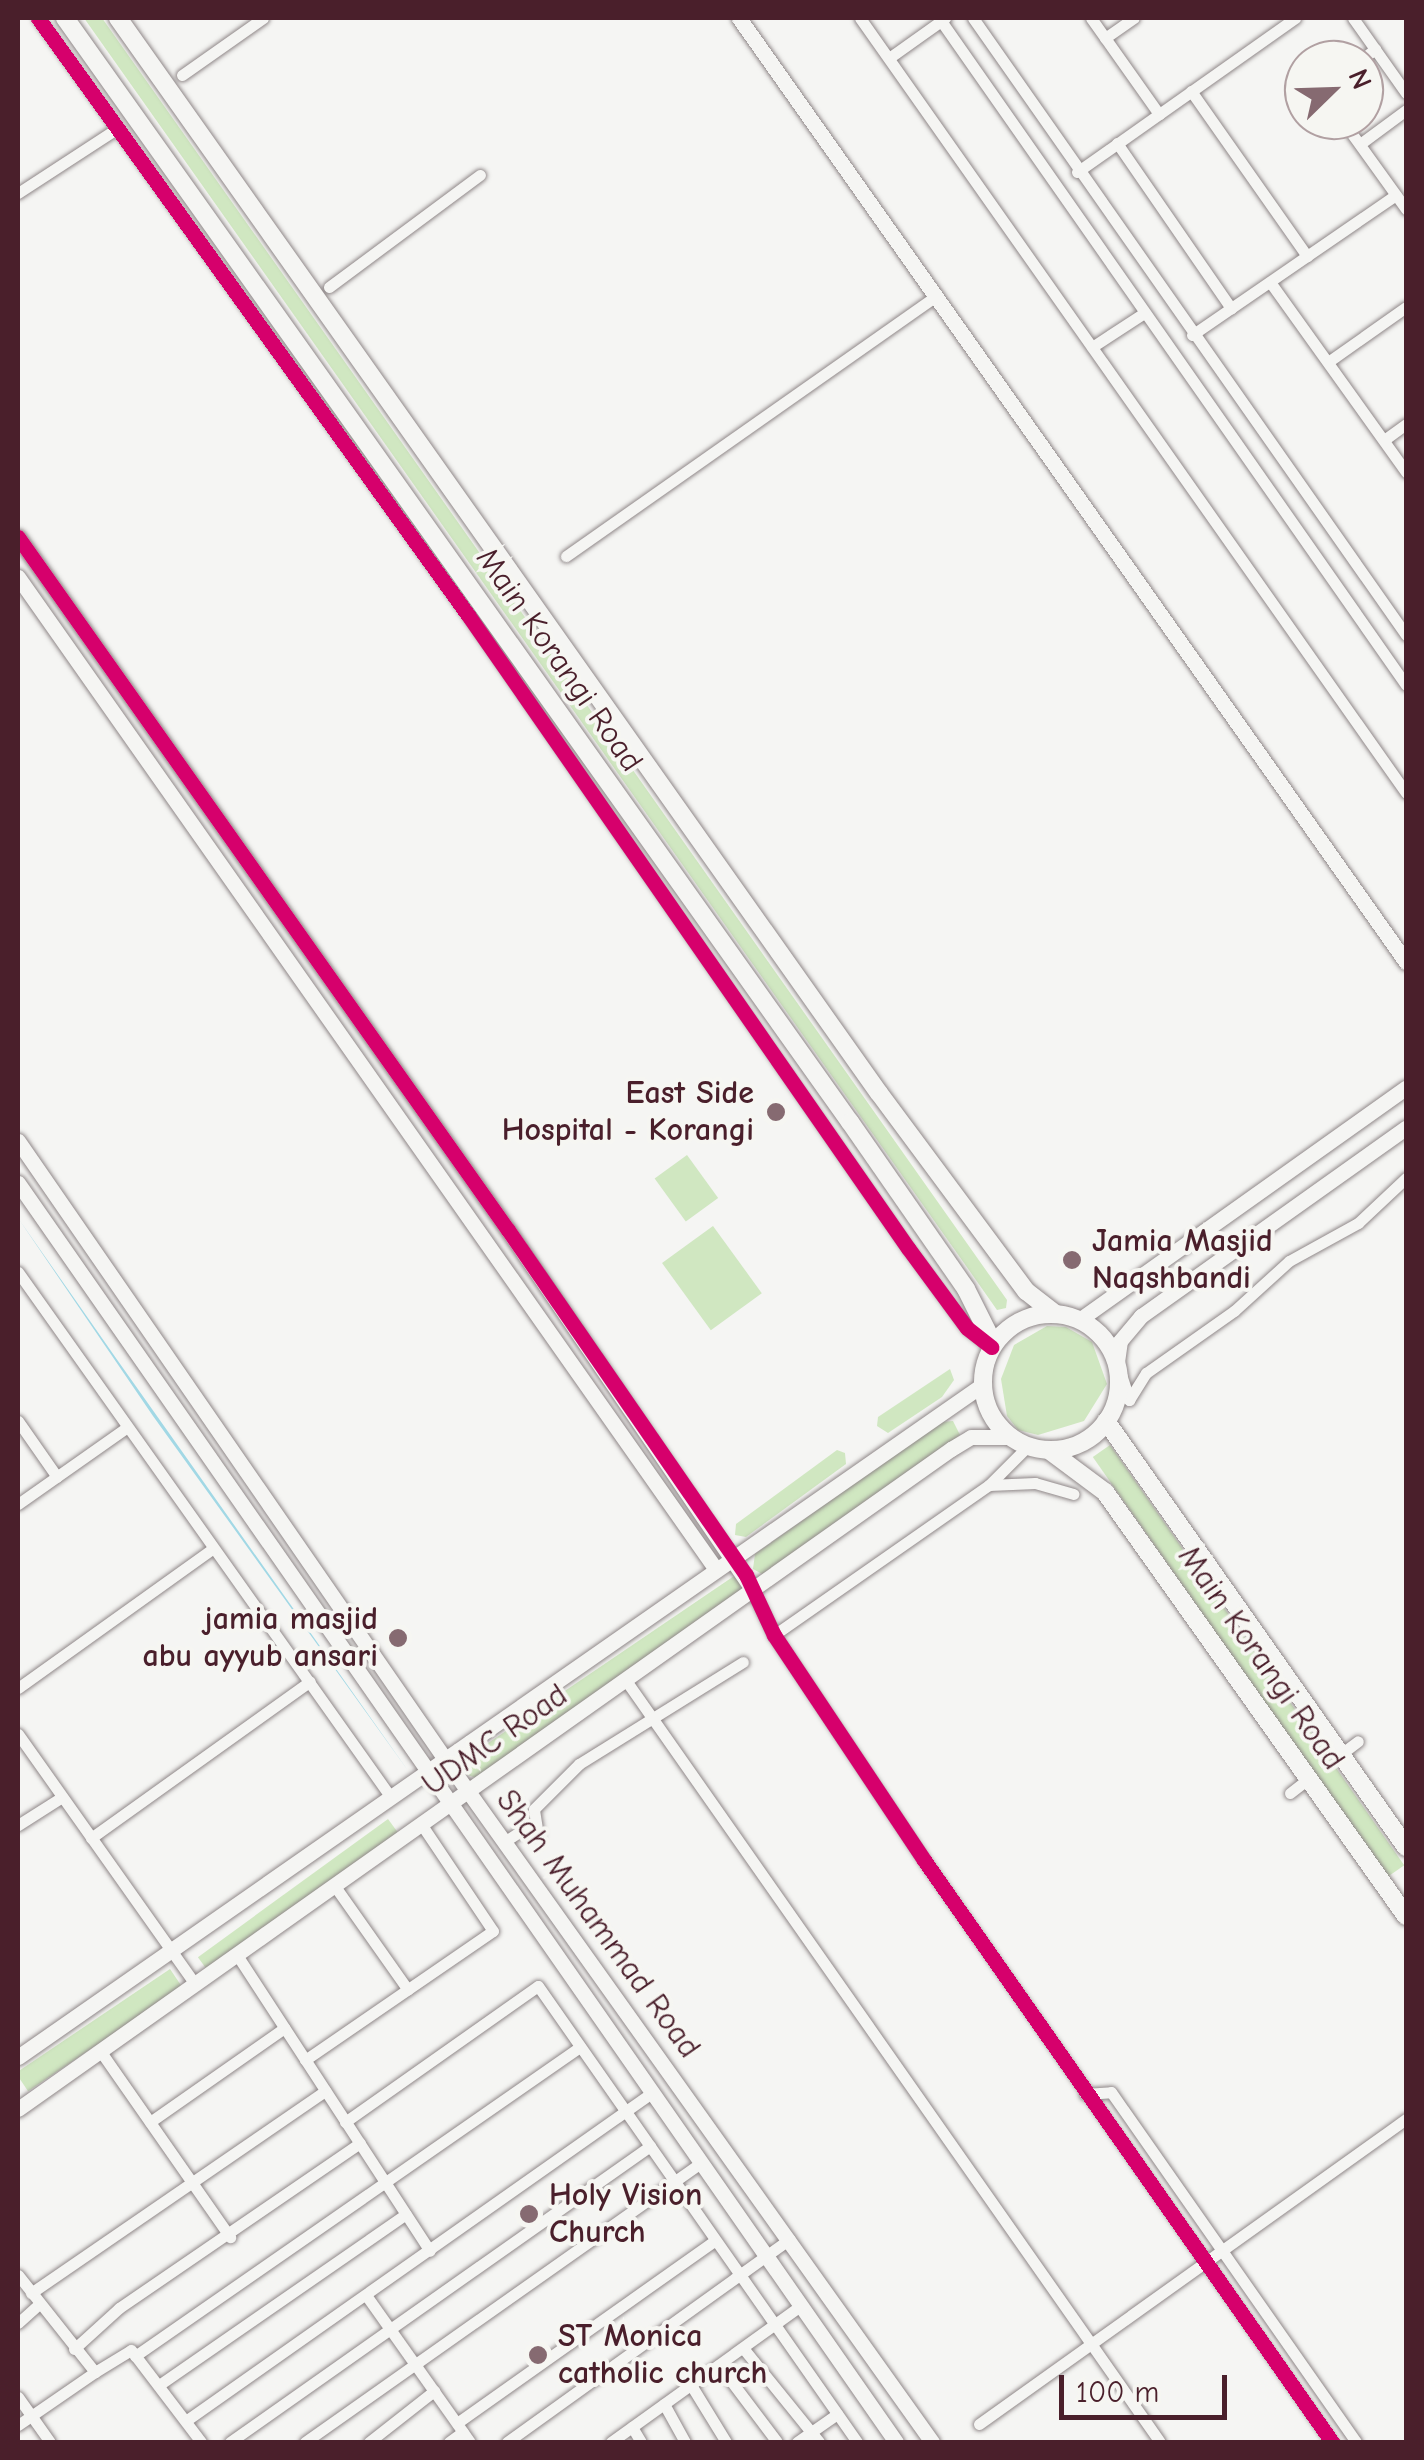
<!DOCTYPE html>
<html>
<head>
<meta charset="utf-8">
<style>
  body { margin:0 }
  #map { position:relative; width:1424px; height:2460px; overflow:hidden; background:#f5f5f3; font-family:"Comic Neue",sans-serif }
  div>[style] { position:absolute }
  .green>* { inset:0; background:#d0e7c1; transform-origin:0 0 }
  .water>* { inset:0; background:#a2d8e5 }
  .roads { filter:drop-shadow(0 0 2px #8f8788) drop-shadow(0 0 2px #8f8788) }
  .street>* { height:11px; margin:-5.5px; padding:0 5.5px; transform-origin:5.5px; border-radius:5.5px; background:#f5f5f3 }
  .secondary>* { height:15px; margin:-7.5px; padding:0 7.5px; transform-origin:7.5px; border-radius:7.5px; background:#f5f5f3 }
  .primary>* { height:18px; margin:-9px; padding:0 9px; transform-origin:9px; border-radius:9px; background:#f5f5f3 }
  .primary>.ring { margin:-9px; padding:0; box-sizing:content-box; background:none; border:18px solid #f5f5f3; border-radius:50% }
  .cycleway>* { height:15px; margin:-7.5px; padding:0 7.5px; transform-origin:7.5px; border-radius:7.5px; background:#d6006c }
  .dots>* { width:28px; height:28px; translate:-50% -50%; box-sizing:border-box; border:5px solid #f6f6f2; border-radius:50% }
  span { translate:-50% -50%; white-space:nowrap; text-align:center; line-height:1.15; -webkit-text-stroke:8px #f6f6f2; paint-order:stroke }
  .street-label { font-size:32px; color:#4a1f2b }
  .poi-label { font-size:32px; color:#4a1f2b; font-weight:700 }
  .right { translate:-100% -50%; text-align:right }
  .left { translate:0 -50%; text-align:left }
  .frame { position:absolute; inset:0; border:20px solid #4a1f2b; pointer-events:none }
  .north { position:absolute; left:1284px; top:40px; width:100px; height:100px; box-sizing:border-box; background:#f6f6f2; border:2px solid #b1a0a2; border-radius:50%; rotate:67deg; font-size:28px; font-weight:700; line-height:40px; text-align:center; color:#4a1f2b }
  .north::after { content:''; display:block; margin:auto; width:35px; height:45px; background:#866a71; clip-path:polygon(50% 0,100% 100%,50% 72%,0 100%) }
  .scale { position:absolute; left:1059px; top:2375px; width:168px; height:45px; box-sizing:border-box; border:5px solid #4a1f2b; border-top:0; padding-left:12px; font-size:30px; line-height:35px; white-space:nowrap; color:#4a1f2b; -webkit-text-stroke:8px #f6f6f2; paint-order:stroke }
</style>
</head>
<body>
<div id="map">
  <div class="green">
    <i style="clip-path:polygon(84px 18px,102px 18px,1007px 1300px,1006px 1308px,997px 1310px,964px 1263px)"></i>
    <i style="left:687px;top:1155px;width:53px;height:40px;rotate:54deg"></i>
    <i style="left:713px;top:1226px;width:83px;height:63px;rotate:54deg"></i>
    <i style="clip-path:polygon(1047px 1326px,1066px 1327px,1092px 1342px,1107px 1384px,1084px 1421px,1038px 1435px,1018px 1430px,1007px 1416px,1001px 1379px,1014px 1345px)"></i>
    <i style="clip-path:polygon(950px 1369px,954px 1380px,942px 1397px,888px 1433px,877px 1426px,878px 1417px)"></i>
    <i style="clip-path:polygon(953px 1421px,960px 1435px,764px 1575px,753px 1569px,755px 1554px,941px 1422px)"></i>
    <i style="left:1110px;top:1445px;width:513px;height:21px;rotate:55deg"></i>
    <i style="clip-path:polygon(837px 1450px,845px 1453px,846px 1464px,746px 1537px,735px 1535px,736px 1524px)"></i>
    <i style="clip-path:polygon(737px 1574px,741px 1590px,476px 1778px,465px 1774px,466px 1758px)"></i>
    <i style="left:388px;top:1819px;width:19px;height:235px;rotate:54deg"></i>
    <i style="left:170px;top:1969px;width:22px;height:186px;rotate:56deg"></i>
  </div>
  <div class="water">
    <i style="clip-path:polygon(18px 1218px,118px 1361px,409px 1772px,153px 1416px)"></i>
  </div>
  <div class="roads">
    <div class="street">
      <i style="left:38px;top:18px;width:736px;rotate:54.24deg"></i>
      <i style="left:468px;top:615px;width:771px;rotate:55.2deg"></i>
      <i style="left:908px;top:1248px;width:99px;rotate:53.6deg"></i>
      <i style="left:967px;top:1328px;width:31px;rotate:38deg"></i>
      <i style="left:860px;top:18px;width:948px;rotate:54.83deg"></i>
      <i style="left:939px;top:18px;width:814px;rotate:55deg"></i>
      <i style="left:973px;top:18px;width:754px;rotate:54.94deg"></i>
      <i style="left:1091px;top:18px;width:118px;rotate:54.7deg"></i>
      <i style="left:1353px;top:18px;width:92px;rotate:54.8deg"></i>
      <i style="left:1105px;top:38px;width:35px;rotate:-35deg"></i>
      <i style="left:889px;top:58px;width:69px;rotate:-35.5deg"></i>
      <i style="left:1361px;top:60px;width:18px;rotate:-38deg"></i>
      <i style="left:182px;top:75px;width:99px;rotate:-35.1deg"></i>
      <i style="left:1191px;top:91px;width:202px;rotate:54.9deg"></i>
      <i style="left:1342px;top:120px;width:110px;rotate:54.3deg"></i>
      <i style="left:1117px;top:143px;width:201px;rotate:55.4deg"></i>
      <i style="left:1360px;top:144px;width:57px;rotate:-36.5deg"></i>
      <i style="left:1077px;top:172px;width:267px;rotate:-35.2deg"></i>
      <i style="left:18px;top:193px;width:117px;rotate:-33.1deg"></i>
      <i style="left:1270px;top:282px;width:234px;rotate:54.4deg"></i>
      <i style="left:329px;top:287px;width:188px;rotate:-36.6deg"></i>
      <i style="left:1192px;top:335px;width:247px;rotate:-34.5deg"></i>
      <i style="left:1092px;top:347px;width:62px;rotate:-33.2deg"></i>
      <i style="left:1328px;top:362px;width:95px;rotate:-35.2deg"></i>
      <i style="left:1384px;top:440px;width:27px;rotate:-36deg"></i>
      <i style="left:566px;top:556px;width:452px;rotate:-35.1deg"></i>
      <i style="left:18px;top:1272px;width:643px;rotate:54.63deg"></i>
      <i style="left:1117px;top:1362px;width:40px;rotate:72deg"></i>
      <i style="left:1129px;top:1400px;width:32px;rotate:-58deg"></i>
      <i style="left:1146px;top:1373px;width:108px;rotate:-35.2deg"></i>
      <i style="left:1234px;top:1311px;width:74px;rotate:-42.3deg"></i>
      <i style="left:1289px;top:1261px;width:79px;rotate:-28.8deg"></i>
      <i style="left:1358px;top:1223px;width:66px;rotate:-43.2deg"></i>
      <i style="left:18px;top:1421px;width:68px;rotate:55.1deg"></i>
      <i style="left:989px;top:1485px;width:55px;rotate:-45deg"></i>
      <i style="left:18px;top:1504px;width:132px;rotate:-35.1deg"></i>
      <i style="left:753px;top:1591px;width:49px;rotate:64.5deg"></i>
      <i style="left:774px;top:1635px;width:270px;rotate:56.3deg"></i>
      <i style="left:924px;top:1860px;width:711px;rotate:54.97deg"></i>
      <i style="left:774px;top:1635px;width:262px;rotate:-34.9deg"></i>
      <i style="left:989px;top:1485px;width:46px;rotate:-2.5deg"></i>
      <i style="left:1035px;top:1483px;width:40px;rotate:16deg"></i>
      <i style="left:627px;top:1682px;width:928px;rotate:54.96deg"></i>
      <i style="left:18px;top:1688px;width:239px;rotate:-35.6deg"></i>
      <i style="left:18px;top:1734px;width:306px;rotate:54.7deg"></i>
      <i style="left:1341px;top:1754px;width:21px;rotate:-37deg"></i>
      <i style="left:1290px;top:1793px;width:24px;rotate:-38deg"></i>
      <i style="left:18px;top:1825px;width:52px;rotate:-32.5deg"></i>
      <i style="left:538px;top:1835px;width:26px;rotate:-99deg"></i>
      <i style="left:534px;top:1809px;width:64px;rotate:-45deg"></i>
      <i style="left:579px;top:1764px;width:193px;rotate:-31.9deg"></i>
      <i style="left:91px;top:1838px;width:269px;rotate:-35.6deg"></i>
      <i style="left:507px;top:1840px;width:30px;rotate:-33deg"></i>
      <i style="left:334px;top:1885px;width:128px;rotate:54.8deg"></i>
      <i style="left:237px;top:1955px;width:353px;rotate:56.9deg"></i>
      <i style="left:101px;top:2052px;width:226px;rotate:55.1deg"></i>
      <i style="left:305px;top:2060px;width:228px;rotate:-34.5deg"></i>
      <i style="left:493px;top:1931px;width:129px;rotate:-123.9deg"></i>
      <i style="left:1085px;top:2094px;width:26px;rotate:-4deg"></i>
      <i style="left:1111px;top:2092px;width:427px;rotate:55deg"></i>
      <i style="left:150px;top:2122px;width:164px;rotate:-35deg"></i>
      <i style="left:345px;top:2122px;width:236px;rotate:-35.2deg"></i>
      <i style="left:538px;top:1986px;width:557px;rotate:55.02deg"></i>
      <i style="left:18px;top:2275px;width:124px;rotate:51.6deg"></i>
      <i style="left:95px;top:2372px;width:42px;rotate:-31.4deg"></i>
      <i style="left:131px;top:2350px;width:116px;rotate:52.7deg"></i>
      <i style="left:31px;top:2293px;width:357px;rotate:-34.5deg"></i>
      <i style="left:368px;top:2298px;width:176px;rotate:54.7deg"></i>
      <i style="left:18px;top:2323px;width:28px;rotate:-42deg"></i>
      <i style="left:743px;top:2348px;width:121px;rotate:51deg"></i>
      <i style="left:74px;top:2349px;width:61px;rotate:-42.3deg"></i>
      <i style="left:119px;top:2308px;width:292px;rotate:-34.4deg"></i>
      <i style="left:135px;top:2356px;width:542px;rotate:-34.78deg"></i>
      <i style="left:719px;top:2365px;width:96px;rotate:53deg"></i>
      <i style="left:159px;top:2385px;width:300px;rotate:-34.7deg"></i>
      <i style="left:691px;top:2385px;width:67px;rotate:58.4deg"></i>
      <i style="left:18px;top:2397px;width:55px;rotate:54.6deg"></i>
      <i style="left:664px;top:2404px;width:43px;rotate:61.1deg"></i>
      <i style="left:187px;top:2420px;width:566px;rotate:-35.15deg"></i>
      <i style="left:457px;top:2423px;width:316px;rotate:-35.3deg"></i>
      <i style="left:979px;top:2424px;width:525px;rotate:-35.54deg"></i>
      <i style="left:18px;top:2425px;width:93px;rotate:-34.5deg"></i>
      <i style="left:632px;top:2427px;width:17px;rotate:59deg"></i>
      <i style="left:230px;top:2442px;width:514px;rotate:-35.17deg"></i>
      <i style="left:305px;top:2442px;width:482px;rotate:-35.2deg"></i>
      <i style="left:369px;top:2442px;width:83px;rotate:-38.1deg"></i>
      <i style="left:449px;top:2442px;width:17px;rotate:-36deg"></i>
      <i style="left:507px;top:2442px;width:348px;rotate:-35.7deg"></i>
      <i style="left:611px;top:2442px;width:233px;rotate:-35.7deg"></i>
      <i style="left:797px;top:2442px;width:49px;rotate:-35deg"></i>
    </div>
    <div class="secondary">
      <i style="left:739px;top:18px;width:1156px;rotate:54.76deg"></i>
      <i style="left:18px;top:537px;width:849px;rotate:54.74deg"></i>
      <i style="left:508px;top:1230px;width:436px;rotate:55.8deg"></i>
      <i style="left:18px;top:577px;width:1212px;rotate:54.88deg"></i>
      <i style="left:18px;top:1141px;width:751px;rotate:55.36deg"></i>
      <i style="left:445px;top:1759px;width:839px;rotate:54.51deg"></i>
      <i style="left:18px;top:1183px;width:1535px;rotate:55.11deg"></i>
      <i style="left:1079px;top:1320px;width:401px;rotate:-35.4deg"></i>
      <i style="left:1117px;top:1362px;width:21px;rotate:-82deg"></i>
      <i style="left:1120px;top:1341px;width:33px;rotate:-50deg"></i>
      <i style="left:1141px;top:1316px;width:325px;rotate:-35.4deg"></i>
      <i style="left:18px;top:2057px;width:1175px;rotate:-34.88deg"></i>
      <i style="left:18px;top:2109px;width:1143px;rotate:-35.28deg"></i>
      <i style="left:951px;top:1449px;width:23px;rotate:-31deg"></i>
      <i style="left:971px;top:1437px;width:39px"></i>
    </div>
    <div class="primary">
      <i style="left:65px;top:18px;width:1355px;rotate:54.59deg"></i>
      <i style="left:850px;top:1122px;width:203px;rotate:55.2deg"></i>
      <i style="left:966px;top:1289px;width:60px;rotate:63.4deg"></i>
      <i style="left:118px;top:18px;width:1317px;rotate:54.71deg"></i>
      <i style="left:879px;top:1093px;width:247px;rotate:53.4deg"></i>
      <i style="left:1026px;top:1291px;width:36px;rotate:38deg"></i>
      <i class="ring" style="left:983px;top:1314px;width:118px;height:118px"></i>
      <i style="left:1106px;top:1421px;width:521px;rotate:54.85deg"></i>
      <i style="left:1050px;top:1451px;width:69px;rotate:36.7deg"></i>
      <i style="left:1105px;top:1492px;width:520px;rotate:54.63deg"></i>
    </div>
  </div>
  <div class="cycleway">
    <i style="left:38px;top:18px;width:736px;rotate:54.24deg"></i>
    <i style="left:468px;top:615px;width:771px;rotate:55.2deg"></i>
    <i style="left:908px;top:1248px;width:99px;rotate:53.6deg"></i>
    <i style="left:967px;top:1328px;width:31px;rotate:38deg"></i>
    <i style="left:18px;top:537px;width:849px;rotate:54.74deg"></i>
    <i style="left:508px;top:1230px;width:419px;rotate:55.4deg"></i>
    <i style="left:746px;top:1575px;width:66px;rotate:65deg"></i>
    <i style="left:774px;top:1635px;width:270px;rotate:56.3deg"></i>
    <i style="left:924px;top:1860px;width:711px;rotate:54.97deg"></i>
  </div>
  <div class="dots">
    <i style="left:776px;top:1112px;background:#866a71"></i>
    <i style="left:1072px;top:1260px;background:#866a71"></i>
    <i style="left:398px;top:1638px;background:#866a71"></i>
    <i style="left:529px;top:2214px;background:#866a71"></i>
    <i style="left:538px;top:2355px;background:#866a71"></i>
  </div>
  <div class="street-label">
    <span style="left:559px;top:660px;rotate:55deg">Main Korangi Road</span>
    <span style="left:1261px;top:1658px;rotate:55deg">Main Korangi Road</span>
    <span style="left:495px;top:1740px;rotate:-35deg">UDMC Road</span>
    <span style="left:598px;top:1924px;rotate:54deg">Shah Muhammad Road</span>
  </div>
  <div class="poi-label">
    <span class="right" style="left:754px;top:1112px">East Side<br>Hospital - Korangi</span>
    <span class="left" style="left:1092px;top:1260px">Jamia Masjid<br>Naqshbandi</span>
    <span class="right" style="left:378px;top:1638px">jamia masjid<br>abu ayyub ansari</span>
    <span class="left" style="left:549px;top:2214px">Holy Vision<br>Church</span>
    <span class="left" style="left:558px;top:2355px">ST Monica<br>catholic church</span>
  </div>
  <div class="frame"></div>
  <div class="north">N</div>
  <div class="scale">100 m</div>
</div>
</body>
</html>
